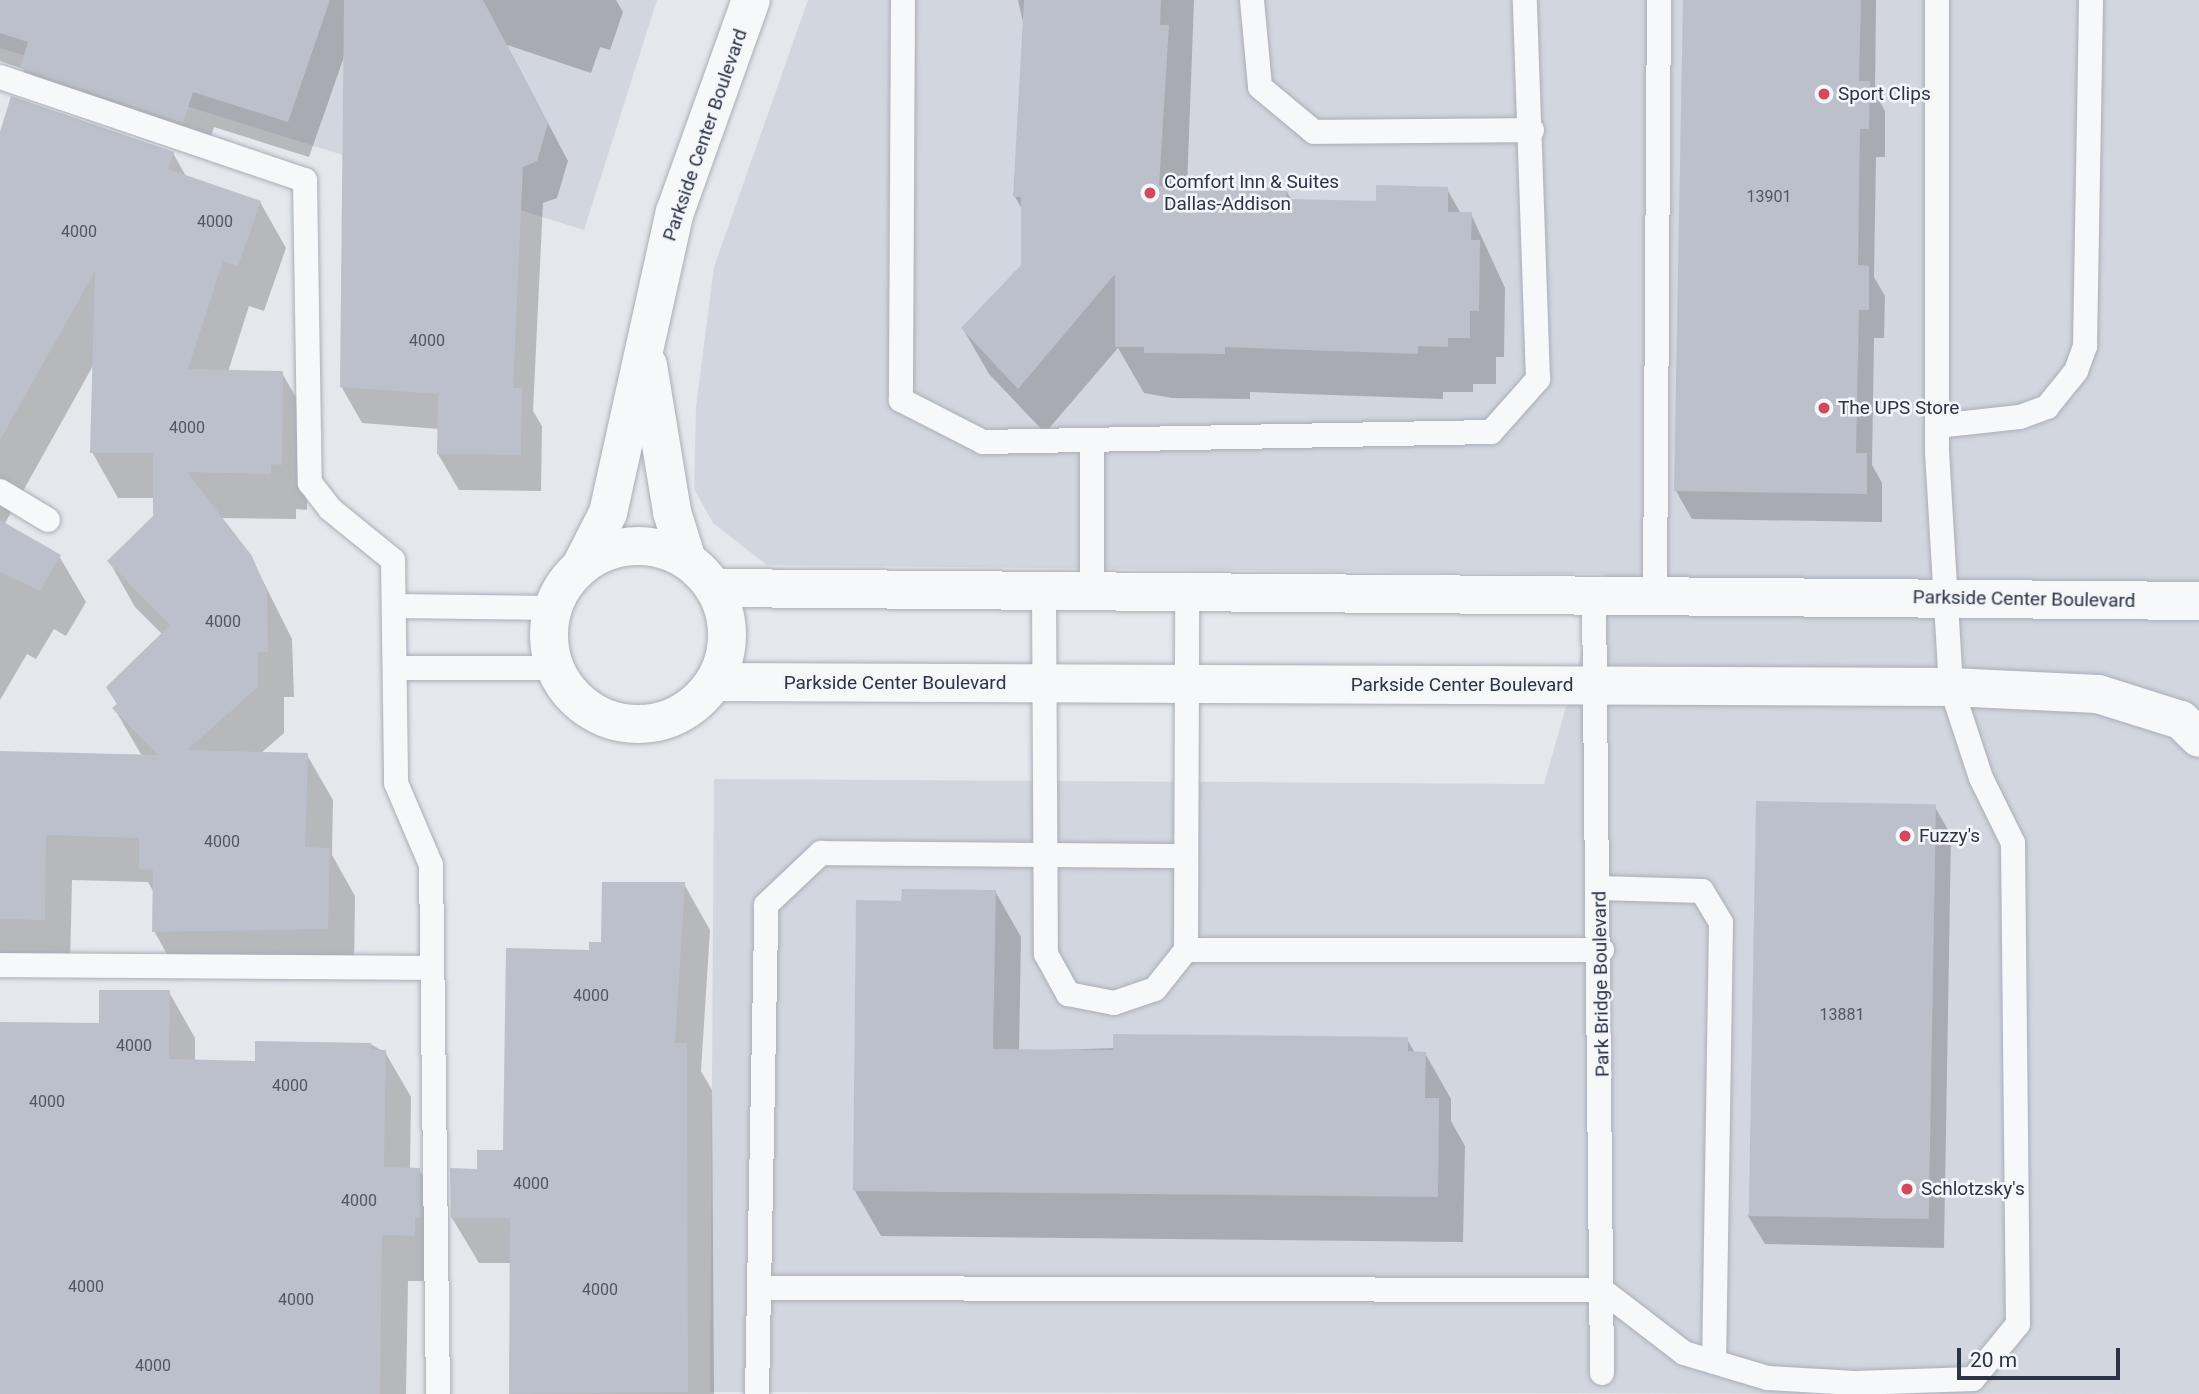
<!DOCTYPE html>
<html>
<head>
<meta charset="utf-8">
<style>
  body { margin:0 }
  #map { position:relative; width:2199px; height:1394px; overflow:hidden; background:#e4e7ec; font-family:Roboto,sans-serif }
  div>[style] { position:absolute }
  .built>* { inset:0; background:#d2d6de }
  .shadow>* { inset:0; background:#0003 }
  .building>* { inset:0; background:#bbc0ca; transform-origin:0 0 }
  .roads { filter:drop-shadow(0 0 2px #a9aeb7) drop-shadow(0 0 2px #a9aeb7) }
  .service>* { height:24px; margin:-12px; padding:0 12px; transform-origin:12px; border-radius:12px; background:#f7f8fa }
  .minor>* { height:38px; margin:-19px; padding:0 19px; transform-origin:19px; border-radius:19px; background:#f7f8fa }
  .minor>.ring { margin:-19px; padding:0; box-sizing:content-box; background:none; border:38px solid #f7f8fa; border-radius:50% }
  .dots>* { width:19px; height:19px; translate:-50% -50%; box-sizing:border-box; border:4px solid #f4f6f9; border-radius:50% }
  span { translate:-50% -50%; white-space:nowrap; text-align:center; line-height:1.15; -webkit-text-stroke:5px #f4f6f9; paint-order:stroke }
  .number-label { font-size:16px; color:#4f5766 }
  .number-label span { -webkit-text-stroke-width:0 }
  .poi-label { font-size:19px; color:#2b3445 }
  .left { translate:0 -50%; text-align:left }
  .street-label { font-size:19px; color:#2b3445 }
  .scale { position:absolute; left:1957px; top:1348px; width:163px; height:32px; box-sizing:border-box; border:4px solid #2b3445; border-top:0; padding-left:9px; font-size:21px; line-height:24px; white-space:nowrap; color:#2b3445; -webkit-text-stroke:5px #f4f6f9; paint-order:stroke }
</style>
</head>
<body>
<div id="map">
  <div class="built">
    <i style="clip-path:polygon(0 0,657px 0,584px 230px,0 48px)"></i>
    <i style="clip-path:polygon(808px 0,2199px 0,2199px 1394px,710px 1392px,714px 779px,1544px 784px,1604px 574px,767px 565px,713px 523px,694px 489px,696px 407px,714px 267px)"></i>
  </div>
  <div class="shadow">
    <i style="clip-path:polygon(0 0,616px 0,623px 12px,610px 50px,600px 47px,591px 73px,507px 45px,568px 161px,557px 198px,543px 203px,533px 411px,542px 426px,541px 491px,459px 490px,438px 454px,439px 429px,362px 423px,341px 386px,345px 54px,309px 157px,214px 127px,204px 159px,43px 104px,23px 69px,0 61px)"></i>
    <i style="clip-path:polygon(1018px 0,1194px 0,1187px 188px,1286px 190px,1292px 201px,1377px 203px,1447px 189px,1461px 214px,1471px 214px,1505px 288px,1504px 357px,1496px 357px,1496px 384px,1473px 384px,1473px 392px,1443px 392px,1443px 399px,1250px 392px,1250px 399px,1172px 398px,1144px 393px,1118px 348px,1045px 433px,989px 374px,963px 329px,1023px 266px,1023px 211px,1015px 197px,1025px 31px)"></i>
    <i style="clip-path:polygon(1684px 0,1876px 0,1875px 93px,1885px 111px,1885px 157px,1876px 157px,1874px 277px,1885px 296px,1884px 338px,1874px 338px,1872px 465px,1882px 483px,1882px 522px,1692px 519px,1676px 491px)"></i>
    <i style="clip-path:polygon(0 138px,173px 153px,187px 178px,260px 202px,286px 248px,264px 311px,249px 306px,228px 372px,282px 373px,308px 418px,307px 510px,296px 509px,296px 519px,220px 518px,251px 557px,292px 639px,294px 697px,284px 697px,284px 733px,261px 753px,307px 755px,333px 800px,332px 855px,355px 896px,354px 974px,180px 977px,154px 931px,154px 893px,148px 882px,72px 880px,70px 965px,0 976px,0 755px,142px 756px,114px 708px,163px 635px,135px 607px,109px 561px,155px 516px,155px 498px,118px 498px,92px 452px,94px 364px,4px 525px,59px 556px,86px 602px,66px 636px,54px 629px,36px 659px,27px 654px,0 700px)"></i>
    <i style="clip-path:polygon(1935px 807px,1951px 835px,1944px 1248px,1765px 1244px,1748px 1216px)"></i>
    <i style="clip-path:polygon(684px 884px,710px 930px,701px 1071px,712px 1090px,714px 1394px,511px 1394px,512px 1263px,479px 1263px,452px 1218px,478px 1170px,505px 1152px,591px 952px)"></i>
    <i style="clip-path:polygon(995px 891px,1021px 937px,1019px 1051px,1407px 1039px,1415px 1053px,1425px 1053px,1451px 1099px,1451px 1121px,1465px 1146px,1463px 1242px,881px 1236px,855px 1191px,902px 903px)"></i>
    <i style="clip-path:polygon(169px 992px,195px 1038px,195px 1061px,256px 1062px,370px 1044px,385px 1052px,411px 1097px,410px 1169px,419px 1169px,445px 1215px,440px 1281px,408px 1281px,406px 1394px,0 1394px,0 1023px,101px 1025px)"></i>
  </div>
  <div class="building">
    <i style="clip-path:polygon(0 0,330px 0,288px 122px,193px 92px,183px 123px,20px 68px,28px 42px,0 33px)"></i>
    <i style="clip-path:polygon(344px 0,483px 0,548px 123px,537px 161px,523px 167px,513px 388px,522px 388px,521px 455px,437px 454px,438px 394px,340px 387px)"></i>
    <i style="clip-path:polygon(1024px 0,1161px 0,1160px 25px,1169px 25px,1159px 186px,1287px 188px,1286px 199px,1376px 201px,1376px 185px,1448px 187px,1448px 212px,1472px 212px,1471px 240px,1480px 240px,1479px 311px,1470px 311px,1470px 338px,1448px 338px,1448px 347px,1418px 346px,1418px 354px,1225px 347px,1225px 354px,1144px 353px,1144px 347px,1115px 347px,1115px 274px,1018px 389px,961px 328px,1021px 265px,1021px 197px,1013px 197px)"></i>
    <i style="clip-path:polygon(1683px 0,1861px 0,1859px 81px,1870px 81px,1869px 129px,1860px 129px,1858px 265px,1869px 266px,1869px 310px,1859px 310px,1856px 453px,1867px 453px,1867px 494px,1674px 491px)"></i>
    <i style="clip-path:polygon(11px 96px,174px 152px,168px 169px,261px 201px,238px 266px,223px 261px,188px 369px,283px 371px,282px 465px,271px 464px,271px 474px,187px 472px,252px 556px,267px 592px,268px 652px,258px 652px,258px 687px,187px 750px,308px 753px,305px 847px,330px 848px,328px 929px,152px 932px,153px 870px,139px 869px,139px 838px,46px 835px,45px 920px,0 919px,0 751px,158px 755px,112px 708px,117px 704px,106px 687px,170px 625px,107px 561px,153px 516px,153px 453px,90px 453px,95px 271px,0 440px,0 132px)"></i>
    <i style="clip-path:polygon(0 520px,61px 555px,40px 591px,0 572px)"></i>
    <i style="left:1756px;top:801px;width:180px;height:415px;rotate:1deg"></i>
    <i style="clip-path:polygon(602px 882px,685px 882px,675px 1043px,687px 1043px,688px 1392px,509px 1394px,510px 1218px,451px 1218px,450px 1168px,477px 1169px,477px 1150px,503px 1150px,506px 948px,589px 950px,589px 942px,601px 942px)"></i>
    <i style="clip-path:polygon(902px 889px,996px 890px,993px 1049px,1113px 1050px,1113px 1034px,1408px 1037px,1408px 1051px,1426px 1052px,1425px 1098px,1439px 1098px,1438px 1197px,853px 1191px,856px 900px,901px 901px)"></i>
    <i style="clip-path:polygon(99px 990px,170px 990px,169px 1059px,255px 1061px,255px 1041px,371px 1043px,371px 1050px,386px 1050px,384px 1167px,420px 1168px,421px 1218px,415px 1218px,415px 1236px,382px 1235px,380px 1394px,0 1394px,0 1022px,99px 1023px)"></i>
  </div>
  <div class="roads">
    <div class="service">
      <i style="left:903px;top:0;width:400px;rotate:90.3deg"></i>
      <i style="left:901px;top:400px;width:92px;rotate:27.1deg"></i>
      <i style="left:983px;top:442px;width:508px;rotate:-1.13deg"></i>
      <i style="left:1491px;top:432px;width:71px;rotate:-48.4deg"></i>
      <i style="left:1538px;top:379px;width:379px;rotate:-92deg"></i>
      <i style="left:1252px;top:0;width:87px;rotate:84.7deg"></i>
      <i style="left:1260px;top:87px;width:70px;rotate:39.8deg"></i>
      <i style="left:1314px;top:132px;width:218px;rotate:-0.5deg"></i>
      <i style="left:0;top:77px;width:322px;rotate:18.7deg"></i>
      <i style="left:305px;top:180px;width:303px;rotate:89.1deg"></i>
      <i style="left:310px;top:483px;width:33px;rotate:52deg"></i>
      <i style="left:330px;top:509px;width:81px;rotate:39deg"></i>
      <i style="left:393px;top:560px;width:223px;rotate:89.2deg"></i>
      <i style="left:396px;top:783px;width:89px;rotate:66.9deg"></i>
      <i style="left:431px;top:865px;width:529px;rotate:89.24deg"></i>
      <i style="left:1937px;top:426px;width:83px;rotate:-6.2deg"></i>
      <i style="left:2020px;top:417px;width:29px;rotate:-20deg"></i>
      <i style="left:2047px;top:407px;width:46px;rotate:-51.1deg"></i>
      <i style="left:2076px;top:371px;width:27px;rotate:-70deg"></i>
      <i style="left:2085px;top:346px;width:346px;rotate:-89deg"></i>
      <i style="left:1092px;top:440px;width:152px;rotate:90deg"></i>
      <i style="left:0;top:491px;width:56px;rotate:31.1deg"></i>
      <i style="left:1044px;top:591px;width:363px;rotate:89.7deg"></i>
      <i style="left:1046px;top:954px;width:46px;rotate:61.2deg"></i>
      <i style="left:1068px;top:994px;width:47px;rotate:11.1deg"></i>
      <i style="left:1114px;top:1003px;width:43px;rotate:-18.9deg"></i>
      <i style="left:1155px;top:989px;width:50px;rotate:-51.5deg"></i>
      <i style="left:1186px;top:950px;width:357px;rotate:-89.8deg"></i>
      <i style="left:1594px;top:596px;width:777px;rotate:89.41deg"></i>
      <i style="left:1655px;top:596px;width:596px;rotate:-89.62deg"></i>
      <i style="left:395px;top:606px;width:157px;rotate:0.7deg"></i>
      <i style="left:396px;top:668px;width:160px"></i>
      <i style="left:1600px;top:888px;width:102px;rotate:1.7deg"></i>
      <i style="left:1702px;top:891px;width:37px;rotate:59deg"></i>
      <i style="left:1721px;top:923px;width:439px;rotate:90.9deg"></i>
      <i style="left:1186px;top:950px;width:416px"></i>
      <i style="left:0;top:965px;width:432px;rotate:0.4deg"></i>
      <i style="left:759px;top:1288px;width:843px;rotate:0.14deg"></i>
      <i style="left:1602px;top:1290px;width:103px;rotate:37.5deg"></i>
      <i style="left:1684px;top:1353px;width:88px;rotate:16.6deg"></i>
      <i style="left:1768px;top:1378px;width:87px;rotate:3.3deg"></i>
      <i style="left:1855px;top:1383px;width:118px;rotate:-1.9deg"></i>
      <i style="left:1973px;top:1379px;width:71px;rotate:-50.7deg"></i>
      <i style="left:2018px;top:1324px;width:481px;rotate:-90.6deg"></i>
      <i style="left:2013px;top:843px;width:72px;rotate:-116.2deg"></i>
      <i style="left:1981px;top:778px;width:96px;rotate:-108.2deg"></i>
      <i style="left:1951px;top:687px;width:235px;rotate:-93.4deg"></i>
      <i style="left:1937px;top:452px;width:452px;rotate:-90deg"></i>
      <i style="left:757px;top:1394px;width:489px;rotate:-88.9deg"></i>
      <i style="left:766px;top:905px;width:76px;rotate:-43.4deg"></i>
      <i style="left:821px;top:853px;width:363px;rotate:0.5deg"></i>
    </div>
    <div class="minor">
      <i style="left:648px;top:365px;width:149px;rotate:80.7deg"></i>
      <i style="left:672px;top:512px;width:50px;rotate:72.6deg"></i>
      <i class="ring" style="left:549px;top:546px;width:140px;height:140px"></i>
      <i style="left:581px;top:566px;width:59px;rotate:-63deg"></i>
      <i style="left:608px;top:513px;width:308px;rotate:-77.5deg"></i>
      <i style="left:675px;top:212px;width:225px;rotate:-70.3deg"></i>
      <i style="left:714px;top:588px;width:1485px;rotate:0.5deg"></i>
      <i style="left:714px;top:682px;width:1237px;rotate:0.23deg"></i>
      <i style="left:1951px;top:687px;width:147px;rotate:2.7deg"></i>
      <i style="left:2098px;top:694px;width:87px;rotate:17.4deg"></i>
      <i style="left:2181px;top:720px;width:25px;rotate:45deg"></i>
    </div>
  </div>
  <div class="dots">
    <i style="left:1824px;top:94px;background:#d1495b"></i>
    <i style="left:1150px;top:193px;background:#d1495b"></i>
    <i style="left:1824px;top:408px;background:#d1495b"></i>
    <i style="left:1905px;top:836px;background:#d1495b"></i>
    <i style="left:1907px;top:1189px;background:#d1495b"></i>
  </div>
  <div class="number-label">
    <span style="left:1769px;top:197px">13901</span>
    <span style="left:215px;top:222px">4000</span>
    <span style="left:79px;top:232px">4000</span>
    <span style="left:427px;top:341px">4000</span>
    <span style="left:187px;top:428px">4000</span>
    <span style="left:223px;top:622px">4000</span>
    <span style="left:222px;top:842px">4000</span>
    <span style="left:591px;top:996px">4000</span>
    <span style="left:1842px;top:1015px">13881</span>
    <span style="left:134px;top:1046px">4000</span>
    <span style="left:290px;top:1086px">4000</span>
    <span style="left:47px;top:1102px">4000</span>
    <span style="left:531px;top:1184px">4000</span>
    <span style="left:359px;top:1201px">4000</span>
    <span style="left:86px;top:1287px">4000</span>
    <span style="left:600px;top:1290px">4000</span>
    <span style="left:296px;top:1300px">4000</span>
    <span style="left:153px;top:1366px">4000</span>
  </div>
  <div class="poi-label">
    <span class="left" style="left:1838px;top:94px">Sport Clips</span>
    <span class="left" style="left:1164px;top:193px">Comfort Inn &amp; Suites<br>Dallas-Addison</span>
    <span class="left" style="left:1838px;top:408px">The UPS Store</span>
    <span class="left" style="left:1919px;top:836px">Fuzzy's</span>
    <span class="left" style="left:1921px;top:1189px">Schlotzsky's</span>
  </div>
  <div class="street-label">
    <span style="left:705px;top:135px;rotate:-71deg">Parkside Center Boulevard</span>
    <span style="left:2024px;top:599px;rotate:1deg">Parkside Center Boulevard</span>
    <span style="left:895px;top:683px">Parkside Center Boulevard</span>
    <span style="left:1462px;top:685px">Parkside Center Boulevard</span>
    <span style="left:1601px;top:984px;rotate:-91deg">Park Bridge Boulevard</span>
  </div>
  <div class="scale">20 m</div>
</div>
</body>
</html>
